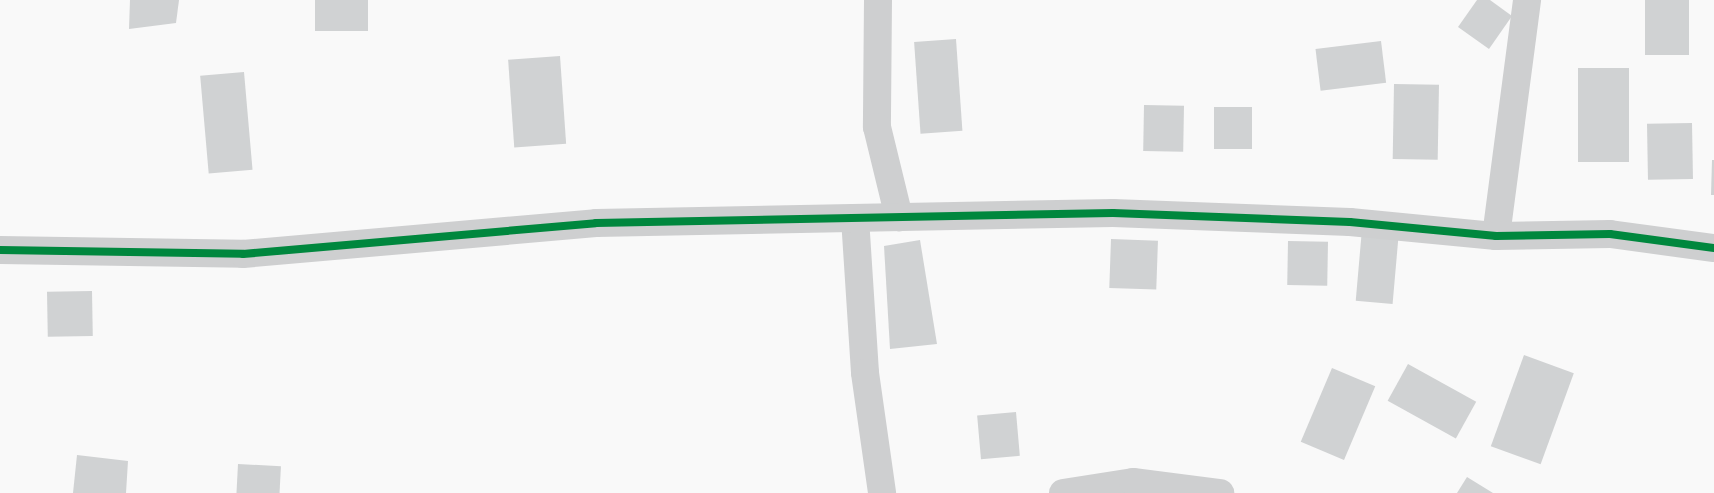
<!DOCTYPE html>
<html>
<head>
<meta charset="utf-8">
<style>
  body { margin:0 }
  #map { position:relative; width:1714px; height:493px; overflow:hidden; background:#f9f9f9; font-family:Mulish,sans-serif }
  div>[style] { position:absolute }
  .building>* { inset:0; background:#d0d2d3; transform-origin:0 0 }
  .minor>* { height:28px; margin:-14px; padding:0 14px; transform-origin:14px; border-radius:14px; background:#cecfd0 }
  .cycleway>* { height:8px; margin:-4px; padding:0 4px; transform-origin:4px; border-radius:4px; background:#00873e }
  span { translate:-50% -50%; white-space:nowrap; text-align:center; line-height:1.15; -webkit-text-stroke:5px #fff; paint-order:stroke }
</style>
</head>
<body>
<div id="map">
  <div class="building">
    <i style="clip-path:polygon(130px 0,179px 0,176px 23px,129px 29px)"></i>
    <i style="left:315px;top:0;width:53px;height:31px"></i>
    <i style="clip-path:polygon(1477px 0,1490px 0,1512px 16px,1489px 49px,1458px 27px)"></i>
    <i style="left:1645px;top:0;width:44px;height:55px"></i>
    <i style="left:956px;top:39px;width:92px;height:42px;rotate:86deg"></i>
    <i style="left:1381px;top:41px;width:42px;height:66px;rotate:83deg"></i>
    <i style="left:560px;top:56px;width:88px;height:52px;rotate:86deg"></i>
    <i style="left:1629px;top:68px;width:94px;height:51px;rotate:90deg"></i>
    <i style="left:244px;top:72px;width:98px;height:44px;rotate:85deg"></i>
    <i style="left:1394px;top:84px;width:45px;height:75px;rotate:1deg"></i>
    <i style="left:1144px;top:105px;width:40px;height:46px;rotate:1deg"></i>
    <i style="left:1214px;top:107px;width:38px;height:42px"></i>
    <i style="left:1692px;top:123px;width:56px;height:45px;rotate:89deg"></i>
    <i style="clip-path:polygon(1712px 160px,1714px 160px,1714px 195px,1711px 195px)"></i>
    <i style="left:1362px;top:229px;width:37px;height:72px;rotate:5deg"></i>
    <i style="left:1111px;top:239px;width:47px;height:49px;rotate:2deg"></i>
    <i style="clip-path:polygon(920px 240px,937px 344px,890px 349px,884px 246px)"></i>
    <i style="left:1288px;top:241px;width:40px;height:44px;rotate:1deg"></i>
    <i style="left:92px;top:291px;width:45px;height:45px;rotate:89deg"></i>
    <i style="left:1524px;top:355px;width:53px;height:97px;rotate:20deg"></i>
    <i style="left:1408px;top:364px;width:78px;height:42px;rotate:29deg"></i>
    <i style="left:1332px;top:368px;width:47px;height:80px;rotate:23deg"></i>
    <i style="left:1016px;top:412px;width:44px;height:39px;rotate:85deg"></i>
    <i style="clip-path:polygon(77px 455px,128px 461px,126px 493px,73px 493px)"></i>
    <i style="left:238px;top:464px;width:43px;height:29px;rotate:3deg"></i>
    <i style="clip-path:polygon(1467px 477px,1493px 493px,1457px 493px)"></i>
  </div>
  <div class="minor">
    <i style="left:878px;top:0;width:127px;rotate:90.5deg"></i>
    <i style="left:877px;top:127px;width:93px;rotate:76.3deg"></i>
    <i style="left:855px;top:218px;width:155px;rotate:86.3deg"></i>
    <i style="left:865px;top:373px;width:121px;rotate:81.9deg"></i>
    <i style="left:1496px;top:236px;width:238px;rotate:-82.5deg"></i>
    <i style="left:0;top:250px;width:243px;rotate:0.9deg"></i>
    <i style="left:243px;top:254px;width:354px;rotate:-5deg"></i>
    <i style="left:596px;top:223px;width:517px;rotate:-1.11deg"></i>
    <i style="left:1113px;top:213px;width:237px;rotate:2.2deg"></i>
    <i style="left:1350px;top:222px;width:147px;rotate:5.5deg"></i>
    <i style="left:1496px;top:236px;width:114px;rotate:-1deg"></i>
    <i style="left:1610px;top:234px;width:105px;rotate:7.7deg"></i>
    <i style="left:1063px;top:493px;width:71px;rotate:-8.9deg"></i>
    <i style="left:1133px;top:482px;width:88px;rotate:7.2deg"></i>
  </div>
  <div class="cycleway">
    <i style="left:0;top:250px;width:243px;rotate:0.9deg"></i>
    <i style="left:243px;top:254px;width:354px;rotate:-5deg"></i>
    <i style="left:596px;top:223px;width:517px;rotate:-1.11deg"></i>
    <i style="left:1113px;top:213px;width:237px;rotate:2.2deg"></i>
    <i style="left:1350px;top:222px;width:147px;rotate:5.5deg"></i>
    <i style="left:1496px;top:236px;width:114px;rotate:-1deg"></i>
    <i style="left:1610px;top:234px;width:105px;rotate:7.7deg"></i>
  </div>
</div>
</body>
</html>
